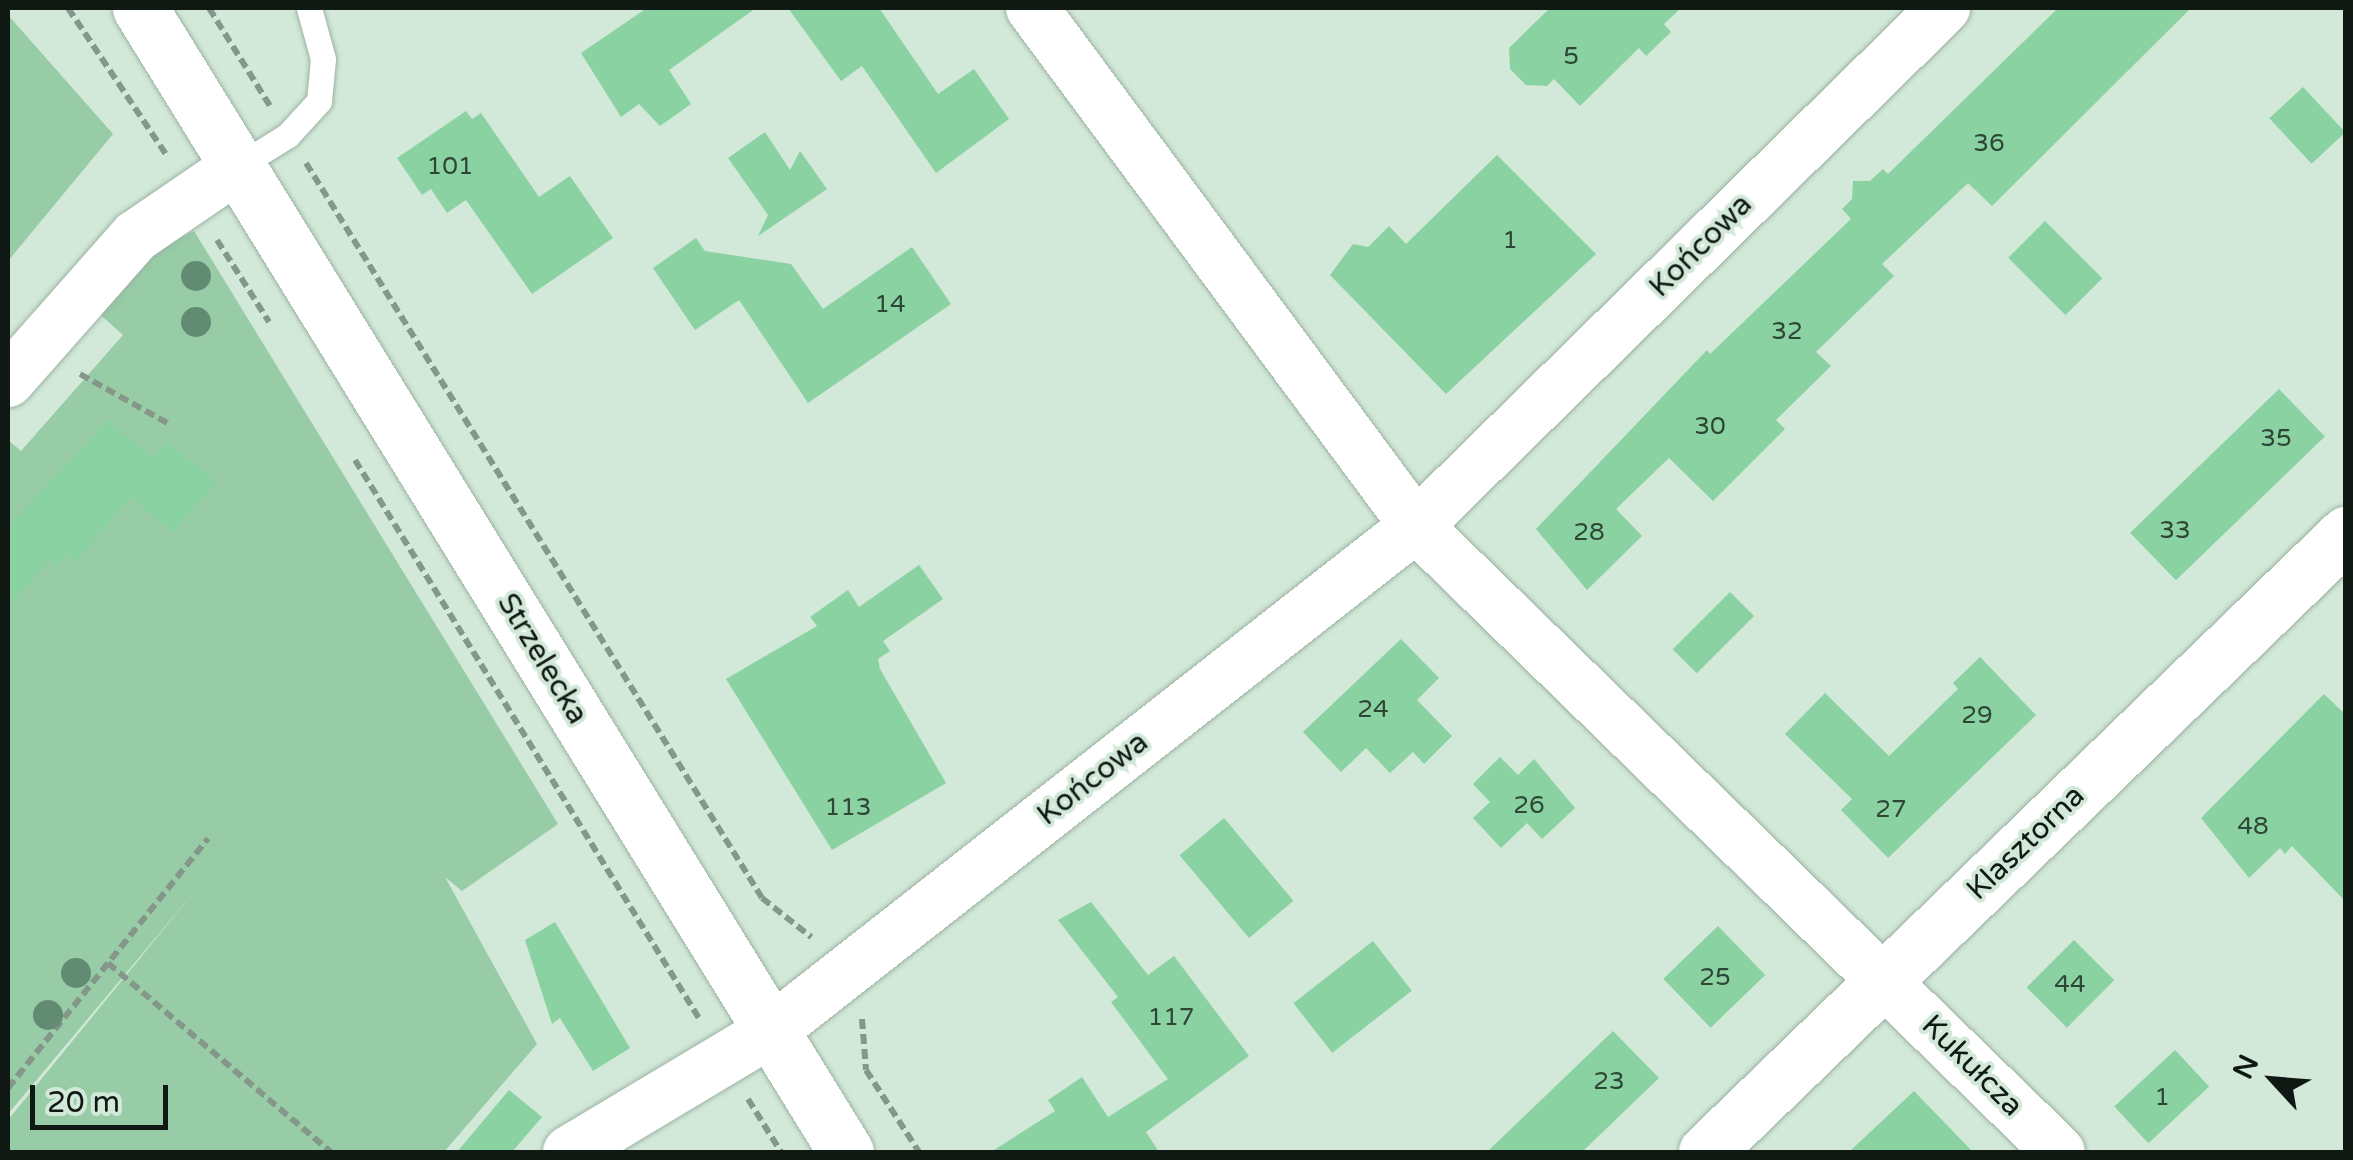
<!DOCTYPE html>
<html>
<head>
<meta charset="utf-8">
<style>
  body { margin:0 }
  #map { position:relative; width:2353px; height:1160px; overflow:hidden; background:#d2e8d8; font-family:"Varela Round",sans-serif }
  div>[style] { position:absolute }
  .green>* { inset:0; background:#97cca7 }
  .building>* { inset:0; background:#8ad2a1; transform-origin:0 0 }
  .path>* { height:6px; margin-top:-3px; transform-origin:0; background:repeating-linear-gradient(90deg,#85968a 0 10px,transparent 0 15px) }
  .roads { filter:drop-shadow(0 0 2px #9cb2a2) drop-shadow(0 0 2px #9cb2a2) }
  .lane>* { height:25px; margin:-12.5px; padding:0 12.5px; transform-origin:12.5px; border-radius:12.5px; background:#fff }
  .street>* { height:52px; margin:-26px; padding:0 26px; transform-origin:26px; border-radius:26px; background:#fff }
  .secondary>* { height:55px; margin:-27.5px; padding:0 27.5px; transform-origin:27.5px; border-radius:27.5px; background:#fff }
  .trees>* { width:30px; height:30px; margin:-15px; border-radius:50%; background:#618b73 }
  span { translate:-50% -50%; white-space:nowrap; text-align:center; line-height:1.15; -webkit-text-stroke:8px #d2e8d8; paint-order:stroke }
  .number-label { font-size:25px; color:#2e4636 }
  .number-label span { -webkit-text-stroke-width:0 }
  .street-label { font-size:30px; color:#101813 }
  .frame { position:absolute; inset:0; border:10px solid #101813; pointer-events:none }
  .north { position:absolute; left:2223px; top:1030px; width:100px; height:100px; -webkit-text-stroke:8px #d2e8d8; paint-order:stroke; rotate:296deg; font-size:28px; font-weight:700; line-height:40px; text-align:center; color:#101813 }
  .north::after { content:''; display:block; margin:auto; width:35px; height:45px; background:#101813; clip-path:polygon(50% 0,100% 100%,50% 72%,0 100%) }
  .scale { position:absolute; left:30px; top:1085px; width:138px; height:45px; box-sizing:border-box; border:5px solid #101813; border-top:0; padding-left:12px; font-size:30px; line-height:35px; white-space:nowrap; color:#101813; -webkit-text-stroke:8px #d2e8d8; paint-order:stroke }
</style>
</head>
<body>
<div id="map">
  <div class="green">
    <i style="clip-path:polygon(8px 15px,113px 134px,8px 261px)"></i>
    <i style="clip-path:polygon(194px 231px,558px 824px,462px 891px,445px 877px,537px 1044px,444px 1152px,8px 1152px,8px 1120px,194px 892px,8px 1114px,8px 440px,21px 451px,123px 335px,95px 310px,151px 251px)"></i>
  </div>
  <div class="building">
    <i style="clip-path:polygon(647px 8px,756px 8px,669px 70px,691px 104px,660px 126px,639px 104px,621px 117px,581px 53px)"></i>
    <i style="clip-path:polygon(788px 8px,879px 8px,938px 94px,974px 69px,1009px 119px,936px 173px,862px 66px,841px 81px)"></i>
    <i style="clip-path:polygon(1550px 8px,1681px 8px,1664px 24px,1671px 32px,1646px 56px,1639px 48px,1580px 106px,1554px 79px,1547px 86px,1526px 85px,1510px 69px,1509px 48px)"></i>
    <i style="clip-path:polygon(2058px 8px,2191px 8px,1992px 206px,1968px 183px,1882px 264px,1894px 276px,1816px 352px,1831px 366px,1776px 420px,1785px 429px,1713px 501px,1669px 458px,1616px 509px,1642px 536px,1587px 590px,1536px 529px,1707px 350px,1710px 354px,1851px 219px,1842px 209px,1852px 199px,1853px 181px,1870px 181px,1883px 169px,1888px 174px)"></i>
    <i style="left:2303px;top:87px;width:62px;height:46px;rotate:47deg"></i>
    <i style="clip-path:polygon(466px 111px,472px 119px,481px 113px,539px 197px,570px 176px,613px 238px,532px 294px,466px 200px,447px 213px,431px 189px,422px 195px,397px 158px)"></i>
    <i style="clip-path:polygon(765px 132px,790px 170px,800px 151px,827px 189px,758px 236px,768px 215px,728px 158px)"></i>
    <i style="clip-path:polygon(1497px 155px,1596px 254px,1446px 394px,1330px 275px,1353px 244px,1368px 247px,1389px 226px,1406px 244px)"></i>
    <i style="left:2045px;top:221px;width:81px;height:52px;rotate:45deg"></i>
    <i style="clip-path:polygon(696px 238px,705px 251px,791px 264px,823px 309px,912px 247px,951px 304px,808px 403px,739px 300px,695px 330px,653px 268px)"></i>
    <i style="left:2279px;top:389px;width:66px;height:207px;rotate:46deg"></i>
    <i style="clip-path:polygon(108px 420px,152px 458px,167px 441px,216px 482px,173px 532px,131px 497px,76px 561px,68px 554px,56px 566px,49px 560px,8px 608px,8px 527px)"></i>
    <i style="clip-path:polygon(919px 565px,943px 599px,883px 641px,890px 651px,878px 659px,880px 669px,946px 783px,832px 850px,726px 679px,817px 626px,810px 617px,848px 590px,859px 607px)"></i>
    <i style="left:1730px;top:592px;width:34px;height:81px;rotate:45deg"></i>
    <i style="clip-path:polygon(1401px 639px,1439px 678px,1417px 700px,1452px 736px,1424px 764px,1413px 752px,1390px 773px,1366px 748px,1341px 772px,1303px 732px)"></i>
    <i style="clip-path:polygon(1980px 657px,2036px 715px,1888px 858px,1841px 810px,1852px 799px,1785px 734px,1825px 693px,1889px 756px,1958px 689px,1953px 683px)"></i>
    <i style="clip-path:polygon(2324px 694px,2346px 715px,2346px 902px,2292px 846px,2285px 854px,2280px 848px,2249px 878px,2201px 818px)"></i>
    <i style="clip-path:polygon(1500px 757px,1518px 775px,1534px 759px,1575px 808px,1542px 839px,1527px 823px,1501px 848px,1473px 818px,1490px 802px,1473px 784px)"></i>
    <i style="left:1224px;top:818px;width:108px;height:58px;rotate:50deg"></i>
    <i style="clip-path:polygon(1091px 902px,1148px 975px,1174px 956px,1249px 1056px,1146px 1132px,1159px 1152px,991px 1152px,1055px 1111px,1048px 1100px,1082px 1077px,1108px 1117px,1168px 1079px,1111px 1002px,1118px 997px,1058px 920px)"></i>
    <i style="clip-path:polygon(555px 922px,630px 1048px,593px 1071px,560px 1018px,552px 1024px,525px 940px)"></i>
    <i style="left:1718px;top:926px;width:68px;height:76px;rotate:46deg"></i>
    <i style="left:2074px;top:940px;width:57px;height:67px;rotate:45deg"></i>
    <i style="left:1373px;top:941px;width:63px;height:101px;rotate:52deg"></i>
    <i style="clip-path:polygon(1613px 1031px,1659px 1078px,1582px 1152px,1487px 1152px)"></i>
    <i style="left:2175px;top:1050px;width:50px;height:83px;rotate:47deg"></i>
    <i style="clip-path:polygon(509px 1090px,542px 1117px,512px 1152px,457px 1152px)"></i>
    <i style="clip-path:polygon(1914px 1091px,1973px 1152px,1849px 1152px)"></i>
  </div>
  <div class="path">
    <i style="left:68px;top:8px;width:178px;rotate:56.2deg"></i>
    <i style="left:209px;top:8px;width:115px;rotate:58.1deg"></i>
    <i style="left:306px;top:163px;width:865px;rotate:58.18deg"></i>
    <i style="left:762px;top:898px;width:63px;rotate:38.5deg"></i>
    <i style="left:217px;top:240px;width:97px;rotate:57.6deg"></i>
    <i style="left:80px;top:374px;width:104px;rotate:29.3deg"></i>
    <i style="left:355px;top:460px;width:658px;rotate:58.36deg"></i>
    <i style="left:108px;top:963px;width:292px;rotate:40.3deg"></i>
    <i style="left:862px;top:1019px;width:51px;rotate:85.5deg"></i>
    <i style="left:866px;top:1070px;width:98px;rotate:57.1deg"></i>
    <i style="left:8px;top:1088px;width:320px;rotate:-51.3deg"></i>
    <i style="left:748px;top:1099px;width:62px;rotate:58.1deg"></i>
  </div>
  <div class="roads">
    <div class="lane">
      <i style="left:240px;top:165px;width:57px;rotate:-32deg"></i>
      <i style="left:288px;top:135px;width:46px;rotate:-47.6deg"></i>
      <i style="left:319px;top:101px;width:42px;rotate:-84.6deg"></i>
      <i style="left:323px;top:59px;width:53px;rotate:-105.4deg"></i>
    </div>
    <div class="street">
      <i style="left:1032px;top:8px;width:645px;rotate:53.45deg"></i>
      <i style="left:1416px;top:526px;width:897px;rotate:44.23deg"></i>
      <i style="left:8px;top:381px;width:193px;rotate:-48.6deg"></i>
      <i style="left:136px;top:236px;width:126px;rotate:-34.3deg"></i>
      <i style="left:569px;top:1152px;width:235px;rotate:-30.9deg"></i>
      <i style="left:771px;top:1031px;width:819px;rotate:-38.06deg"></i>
      <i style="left:1416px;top:526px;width:740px;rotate:-44.45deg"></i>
    </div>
    <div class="secondary">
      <i style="left:140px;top:8px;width:1344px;rotate:58.32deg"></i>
      <i style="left:1706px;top:1152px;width:890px;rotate:-44deg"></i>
    </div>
  </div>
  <div class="trees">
    <i style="left:196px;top:276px"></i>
    <i style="left:196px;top:322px"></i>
    <i style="left:76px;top:973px"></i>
    <i style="left:48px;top:1015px"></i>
  </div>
  <div class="number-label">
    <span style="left:1571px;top:56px">5</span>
    <span style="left:1989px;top:143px">36</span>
    <span style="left:450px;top:166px">101</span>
    <span style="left:1510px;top:240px">1</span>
    <span style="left:890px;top:304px">14</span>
    <span style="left:1787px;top:331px">32</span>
    <span style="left:1710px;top:426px">30</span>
    <span style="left:2276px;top:438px">35</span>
    <span style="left:2175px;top:530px">33</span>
    <span style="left:1589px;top:532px">28</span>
    <span style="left:1373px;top:709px">24</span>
    <span style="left:1977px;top:715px">29</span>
    <span style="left:1529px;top:805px">26</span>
    <span style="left:848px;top:807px">113</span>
    <span style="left:1891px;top:809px">27</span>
    <span style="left:2253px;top:826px">48</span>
    <span style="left:1715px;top:977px">25</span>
    <span style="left:2070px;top:984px">44</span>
    <span style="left:1171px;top:1017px">117</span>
    <span style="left:1609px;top:1081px">23</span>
    <span style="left:2162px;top:1097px">1</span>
  </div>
  <div class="street-label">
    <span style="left:1701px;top:246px;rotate:-45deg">Końcowa</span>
    <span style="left:542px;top:659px;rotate:59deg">Strzelecka</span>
    <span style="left:1093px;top:779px;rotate:-38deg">Końcowa</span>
    <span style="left:2026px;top:843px;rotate:-44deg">Klasztorna</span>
    <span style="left:1972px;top:1066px;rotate:45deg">Kukułcza</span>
  </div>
  <div class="frame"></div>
  <div class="north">N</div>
  <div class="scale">20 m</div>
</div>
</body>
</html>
